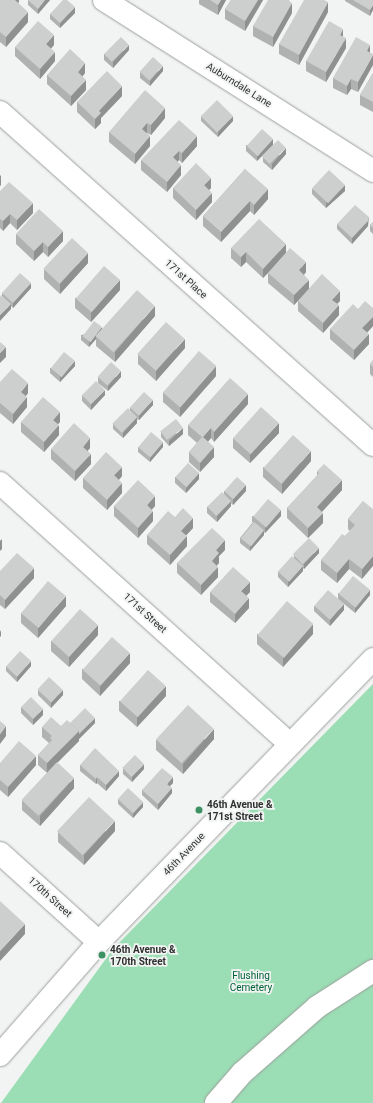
<!DOCTYPE html>
<html>
<head>
<meta charset="utf-8">
<style>
  body { margin:0 }
  #map { position:relative; width:373px; height:1103px; overflow:hidden; background:#f1f4f2; font-family:Roboto,sans-serif }
  div>[style] { position:absolute }
  .green>* { inset:0; background:#9bddb4 }
  .roads { filter:drop-shadow(0 0 1px #9c9f9d) drop-shadow(0 0 1px #9c9f9d) }
  .minor>* { height:22px; margin:-11px; padding:0 11px; transform-origin:11px; border-radius:11px; background:#fff }
  .wall>* { inset:0; background:#afb2b0 }
  .shaded-wall>* { inset:0; background:#8f9190 }
  .building>* { inset:0; background:#cccfcd; transform-origin:0 0 }
  .dots>* { width:11px; height:11px; translate:-50% -50%; box-sizing:border-box; border:2px solid #f1f4f2; border-radius:50% }
  span { translate:-50% -50%; white-space:nowrap; text-align:center; line-height:1.15; -webkit-text-stroke:3.5px #f1f4f2; paint-order:stroke }
  .street-label { font-size:10px; color:#2f302f }
  .poi-label { font-size:10px; color:#2f302f; font-weight:700 }
  .left { translate:0 -50%; text-align:left }
  .park-label { font-size:10px; color:#006038 }
</style>
</head>
<body>
<div id="map">
  <div class="green">
    <i style="clip-path:polygon(373px 684px,373px 1103px,1px 1103px,113px 949px)"></i>
  </div>
  <div class="roads">
    <div class="minor">
      <i style="left:104px;top:0;width:319px;rotate:32.4deg"></i>
      <i style="left:0;top:112px;width:500px;rotate:41.76deg"></i>
      <i style="left:0;top:483px;width:390px;rotate:42deg"></i>
      <i style="left:0;top:853px;width:133px;rotate:42deg"></i>
      <i style="left:0;top:1055px;width:150px;rotate:-48.8deg"></i>
      <i style="left:99px;top:942px;width:394px;rotate:-45.9deg"></i>
      <i style="left:216px;top:1103px;width:40px;rotate:-49deg"></i>
      <i style="left:242px;top:1073px;width:100px;rotate:-41.3deg"></i>
      <i style="left:317px;top:1007px;width:67px;rotate:-32.7deg"></i>
    </div>
  </div>
  <div class="wall">
    <i style="clip-path:polygon(0 0,19px 0,18px 3px,28px 22px,6px 47px,0 42px)"></i>
    <i style="clip-path:polygon(28px 0,50px 0,38px 14px,28px 5px)"></i>
    <i style="clip-path:polygon(199px 0,226px 0,218px 15px,199px 4px)"></i>
    <i style="clip-path:polygon(231px 0,263px 0,245px 31px,225px 19px,225px 9px)"></i>
    <i style="clip-path:polygon(289px 0,292px 13px,273px 47px,253px 36px,253px 26px)"></i>
    <i style="clip-path:polygon(345px 0,373px 0,370px 16px,345px 1px)"></i>
    <i style="clip-path:polygon(328px 12px,299px 65px,279px 54px,279px 44px)"></i>
    <i style="clip-path:polygon(75px 13px,60px 28px,50px 19px,50px 14px)"></i>
    <i style="clip-path:polygon(343px 37px,346px 48px,326px 82px,306px 71px,306px 61px)"></i>
    <i style="clip-path:polygon(54px 45px,51px 48px,55px 61px,40px 79px,15px 56px,15px 47px)"></i>
    <i style="clip-path:polygon(370px 45px,358px 92px,351px 89px,347px 95px,333px 88px,333px 78px)"></i>
    <i style="clip-path:polygon(129px 50px,113px 68px,104px 60px,104px 54px)"></i>
    <i style="clip-path:polygon(163px 71px,150px 86px,140px 78px,140px 72px)"></i>
    <i style="clip-path:polygon(85px 73px,82px 77px,86px 90px,71px 106px,47px 84px,47px 75px)"></i>
    <i style="clip-path:polygon(373px 73px,373px 112px,360px 105px,360px 95px)"></i>
    <i style="clip-path:polygon(122px 96px,101px 118px,101px 123px,95px 129px,77px 112px,77px 102px)"></i>
    <i style="clip-path:polygon(201px 116px,233px 121px,218px 137px,201px 121px)"></i>
    <i style="clip-path:polygon(165px 118px,151px 135px,147px 133px,150px 146px,135px 164px,109px 142px,109px 132px)"></i>
    <i style="clip-path:polygon(246px 145px,273px 145px,257px 161px,246px 151px)"></i>
    <i style="clip-path:polygon(197px 146px,182px 163px,179px 160px,177px 162px,181px 175px,167px 192px,141px 170px,141px 160px)"></i>
    <i style="clip-path:polygon(286px 154px,272px 170px,263px 162px,263px 157px)"></i>
    <i style="clip-path:polygon(245px 169px,268px 199px,254px 215px,250px 211px,221px 242px,203px 226px,203px 216px)"></i>
    <i style="clip-path:polygon(173px 188px,211px 188px,209px 190px,212px 202px,196px 220px,173px 198px)"></i>
    <i style="clip-path:polygon(312px 189px,345px 191px,326px 208px,312px 194px)"></i>
    <i style="clip-path:polygon(0 191px,33px 213px,17px 230px,10px 223px,3px 231px,0 228px)"></i>
    <i style="clip-path:polygon(373px 222px,373px 234px,370px 231px,370px 225px)"></i>
    <i style="clip-path:polygon(337px 224px,368px 226px,352px 244px,337px 229px)"></i>
    <i style="clip-path:polygon(16px 234px,63px 241px,48px 257px,43px 252px,34px 261px,16px 244px)"></i>
    <i style="clip-path:polygon(231px 248px,286px 253px,306px 272px,304px 275px,309px 289px,340px 301px,337px 304px,339px 315px,323px 333px,298px 311px,298px 301px,299px 300px,294px 305px,268px 283px,268px 273px,263px 278px,246px 262px,241px 267px,231px 258px)"></i>
    <i style="clip-path:polygon(88px 263px,60px 294px,44px 279px,44px 269px)"></i>
    <i style="clip-path:polygon(31px 288px,13px 308px,11px 306px,11px 309px,2px 296px,2px 293px)"></i>
    <i style="clip-path:polygon(120px 290px,91px 322px,75px 308px,75px 298px)"></i>
    <i style="clip-path:polygon(373px 308px,373px 326px,367px 333px,369px 344px,354px 360px,330px 339px,330px 329px,358px 309px)"></i>
    <i style="clip-path:polygon(155px 316px,115px 362px,96px 346px,96px 339px,89px 347px,81px 340px,81px 335px,102px 331px)"></i>
    <i style="clip-path:polygon(185px 348px,156px 381px,138px 364px,138px 355px)"></i>
    <i style="clip-path:polygon(373px 360px,373px 377px,370px 374px,370px 364px)"></i>
    <i style="clip-path:polygon(75px 366px,60px 382px,50px 373px,50px 368px)"></i>
    <i style="clip-path:polygon(216px 376px,180px 417px,163px 402px,163px 392px)"></i>
    <i style="clip-path:polygon(98px 377px,121px 377px,108px 391px,98px 383px)"></i>
    <i style="clip-path:polygon(0 382px,28px 393px,26px 396px,27px 407px,13px 424px,0 413px)"></i>
    <i style="clip-path:polygon(82px 395px,105px 395px,91px 410px,82px 401px)"></i>
    <i style="clip-path:polygon(248px 404px,214px 442px,211px 438px,208px 442px,214px 457px,200px 472px,189px 462px,189px 452px,197px 443px,188px 435px,188px 425px)"></i>
    <i style="clip-path:polygon(153px 405px,139px 420px,137px 419px,137px 423px,123px 438px,113px 429px,113px 424px,130px 410px,130px 407px)"></i>
    <i style="clip-path:polygon(21px 422px,60px 422px,57px 424px,59px 435px,44px 452px,21px 432px)"></i>
    <i style="clip-path:polygon(161px 432px,183px 434px,169px 446px,161px 437px)"></i>
    <i style="clip-path:polygon(279px 433px,250px 463px,233px 448px,233px 438px)"></i>
    <i style="clip-path:polygon(138px 447px,163px 447px,150px 462px,138px 452px)"></i>
    <i style="clip-path:polygon(90px 448px,87px 451px,91px 464px,75px 481px,51px 459px,51px 449px)"></i>
    <i style="clip-path:polygon(311px 461px,282px 494px,263px 477px,263px 467px)"></i>
    <i style="clip-path:polygon(317px 471px,342px 490px,322px 512px,323px 523px,308px 538px,287px 518px,287px 508px,317px 476px)"></i>
    <i style="clip-path:polygon(122px 476px,119px 480px,122px 493px,107px 510px,83px 488px,83px 478px)"></i>
    <i style="clip-path:polygon(175px 477px,199px 479px,186px 493px,175px 483px)"></i>
    <i style="clip-path:polygon(224px 491px,246px 491px,233px 505px,231px 503px,231px 506px,217px 522px,207px 513px,207px 507px,224px 494px)"></i>
    <i style="clip-path:polygon(363px 501px,362px 579px,349px 569px,337px 583px,321px 570px,321px 560px,350px 531px,348px 529px,348px 519px)"></i>
    <i style="clip-path:polygon(114px 506px,155px 506px,151px 510px,153px 521px,138px 538px,114px 516px)"></i>
    <i style="clip-path:polygon(252px 516px,281px 516px,265px 533px,264px 532px,264px 535px,250px 551px,240px 543px,240px 538px,253px 522px,252px 522px)"></i>
    <i style="clip-path:polygon(175px 517px,193px 528px,186px 535px,187px 546px,170px 565px,147px 544px,147px 535px)"></i>
    <i style="clip-path:polygon(225px 550px,219px 556px,219px 563px,217px 565px,218px 577px,201px 595px,177px 573px,177px 563px)"></i>
    <i style="clip-path:polygon(319px 553px,304px 569px,303px 568px,303px 571px,288px 587px,278px 577px,278px 572px,294px 558px,294px 555px)"></i>
    <i style="clip-path:polygon(0 571px,34px 578px,5px 609px,0 605px)"></i>
    <i style="clip-path:polygon(210px 592px,250px 592px,246px 596px,249px 608px,235px 623px,210px 602px)"></i>
    <i style="clip-path:polygon(338px 593px,370px 595px,355px 613px,338px 599px)"></i>
    <i style="clip-path:polygon(66px 606px,38px 638px,21px 623px,21px 613px)"></i>
    <i style="clip-path:polygon(314px 606px,344px 610px,330px 626px,314px 611px)"></i>
    <i style="clip-path:polygon(257px 634px,313px 634px,283px 667px,257px 644px)"></i>
    <i style="clip-path:polygon(98px 635px,69px 667px,51px 651px,51px 641px)"></i>
    <i style="clip-path:polygon(130px 663px,100px 696px,82px 679px,82px 669px)"></i>
    <i style="clip-path:polygon(6px 666px,31px 666px,17px 682px,6px 671px)"></i>
    <i style="clip-path:polygon(38px 690px,63px 695px,51px 708px,38px 695px)"></i>
    <i style="clip-path:polygon(166px 696px,137px 727px,119px 711px,119px 701px)"></i>
    <i style="clip-path:polygon(21px 707px,43px 715px,33px 725px,21px 713px)"></i>
    <i style="clip-path:polygon(70px 723px,95px 723px,79px 739px,79px 741px,57px 763px,74px 788px,40px 826px,22px 810px,22px 800px,47px 773px,38px 765px,38px 755px,49px 743px,42px 737px,42px 727px,61px 726px)"></i>
    <i style="clip-path:polygon(214px 739px,183px 774px,156px 750px,156px 740px)"></i>
    <i style="clip-path:polygon(0 763px,36px 765px,8px 797px,0 790px)"></i>
    <i style="clip-path:polygon(80px 765px,119px 776px,106px 791px,97px 783px,96px 784px,80px 771px)"></i>
    <i style="clip-path:polygon(123px 768px,144px 769px,132px 782px,123px 774px)"></i>
    <i style="clip-path:polygon(173px 783px,170px 786px,172px 793px,158px 810px,142px 795px,142px 790px)"></i>
    <i style="clip-path:polygon(118px 799px,143px 807px,133px 818px,118px 804px)"></i>
    <i style="clip-path:polygon(115px 831px,84px 865px,58px 842px,58px 832px)"></i>
  </div>
  <div class="shaded-wall">
    <i style="clip-path:polygon(13px 0,19px 0,19px 2px,13px 9px)"></i>
    <i style="clip-path:polygon(45px 0,50px 0,38px 14px,38px 9px)"></i>
    <i style="clip-path:polygon(221px 0,226px 0,218px 15px,218px 5px)"></i>
    <i style="clip-path:polygon(258px 0,263px 0,245px 31px,245px 21px)"></i>
    <i style="clip-path:polygon(328px 2px,328px 12px,299px 65px,299px 55px)"></i>
    <i style="clip-path:polygon(292px 3px,292px 13px,273px 47px,273px 37px)"></i>
    <i style="clip-path:polygon(373px 5px,373px 10px,370px 16px,370px 10px)"></i>
    <i style="clip-path:polygon(75px 7px,75px 13px,60px 28px,60px 23px)"></i>
    <i style="clip-path:polygon(28px 12px,28px 22px,6px 47px,6px 37px)"></i>
    <i style="clip-path:polygon(343px 29px,343px 39px,340px 35px)"></i>
    <i style="clip-path:polygon(54px 35px,54px 45px,46px 54px,46px 44px)"></i>
    <i style="clip-path:polygon(346px 38px,346px 48px,326px 82px,326px 72px)"></i>
    <i style="clip-path:polygon(129px 45px,129px 50px,113px 68px,113px 62px)"></i>
    <i style="clip-path:polygon(370px 45px,370px 55px,367px 51px)"></i>
    <i style="clip-path:polygon(55px 52px,55px 61px,40px 79px,40px 69px)"></i>
    <i style="clip-path:polygon(373px 55px,373px 65px,358px 92px,358px 82px)"></i>
    <i style="clip-path:polygon(85px 63px,85px 73px,78px 82px,78px 72px)"></i>
    <i style="clip-path:polygon(163px 66px,163px 71px,150px 86px,150px 81px)"></i>
    <i style="clip-path:polygon(351px 79px,351px 89px,347px 95px,347px 86px)"></i>
    <i style="clip-path:polygon(86px 80px,86px 90px,71px 106px,71px 96px)"></i>
    <i style="clip-path:polygon(122px 86px,122px 96px,101px 118px,101px 123px,95px 129px,95px 119px,99px 111px)"></i>
    <i style="clip-path:polygon(165px 108px,165px 118px,151px 135px,151px 125px)"></i>
    <i style="clip-path:polygon(233px 116px,233px 121px,218px 137px,218px 132px)"></i>
    <i style="clip-path:polygon(147px 123px,147px 133px,142px 139px,142px 129px)"></i>
    <i style="clip-path:polygon(150px 136px,150px 146px,135px 164px,135px 154px)"></i>
    <i style="clip-path:polygon(197px 136px,197px 146px,182px 163px,182px 153px)"></i>
    <i style="clip-path:polygon(273px 139px,273px 145px,257px 161px,257px 156px)"></i>
    <i style="clip-path:polygon(286px 148px,286px 154px,272px 170px,272px 164px)"></i>
    <i style="clip-path:polygon(179px 151px,179px 160px,173px 167px,173px 157px)"></i>
    <i style="clip-path:polygon(181px 165px,181px 175px,167px 192px,167px 182px)"></i>
    <i style="clip-path:polygon(1px 175px,1px 185px,0 186px,0 176px)"></i>
    <i style="clip-path:polygon(211px 178px,211px 188px,204px 195px,204px 185px)"></i>
    <i style="clip-path:polygon(345px 185px,345px 191px,326px 208px,326px 203px)"></i>
    <i style="clip-path:polygon(268px 189px,268px 199px,254px 215px,254px 205px)"></i>
    <i style="clip-path:polygon(212px 193px,212px 202px,196px 220px,196px 210px)"></i>
    <i style="clip-path:polygon(250px 201px,250px 211px,221px 242px,221px 232px)"></i>
    <i style="clip-path:polygon(33px 203px,33px 213px,17px 230px,17px 220px)"></i>
    <i style="clip-path:polygon(10px 214px,10px 223px,3px 231px,3px 221px)"></i>
    <i style="clip-path:polygon(369px 217px,368px 226px,352px 244px,352px 238px)"></i>
    <i style="clip-path:polygon(63px 231px,63px 241px,48px 257px,48px 247px)"></i>
    <i style="clip-path:polygon(43px 242px,43px 252px,34px 261px,34px 251px)"></i>
    <i style="clip-path:polygon(286px 244px,286px 254px,263px 278px,263px 269px)"></i>
    <i style="clip-path:polygon(246px 252px,246px 262px,241px 267px,241px 257px)"></i>
    <i style="clip-path:polygon(88px 253px,88px 263px,60px 294px,60px 284px)"></i>
    <i style="clip-path:polygon(306px 262px,306px 272px,299px 280px,299px 270px)"></i>
    <i style="clip-path:polygon(120px 280px,120px 290px,91px 322px,91px 312px)"></i>
    <i style="clip-path:polygon(309px 280px,309px 289px,294px 305px,294px 295px)"></i>
    <i style="clip-path:polygon(31px 283px,31px 288px,13px 308px,13px 302px)"></i>
    <i style="clip-path:polygon(340px 291px,340px 301px,332px 309px,332px 300px)"></i>
    <i style="clip-path:polygon(11px 304px,11px 309px,0 321px,0 315px)"></i>
    <i style="clip-path:polygon(339px 305px,339px 315px,323px 333px,323px 323px)"></i>
    <i style="clip-path:polygon(155px 306px,155px 316px,115px 362px,115px 352px)"></i>
    <i style="clip-path:polygon(373px 317px,373px 326px,362px 338px,362px 328px)"></i>
    <i style="clip-path:polygon(102px 327px,102px 333px,96px 336px,96px 339px,89px 347px,89px 342px)"></i>
    <i style="clip-path:polygon(369px 334px,369px 344px,354px 360px,354px 350px)"></i>
    <i style="clip-path:polygon(185px 339px,185px 348px,156px 381px,156px 371px)"></i>
    <i style="clip-path:polygon(6px 347px,6px 357px,0 363px,0 353px)"></i>
    <i style="clip-path:polygon(75px 361px,75px 366px,60px 382px,60px 377px)"></i>
    <i style="clip-path:polygon(216px 366px,216px 376px,180px 417px,180px 407px)"></i>
    <i style="clip-path:polygon(121px 371px,121px 377px,108px 391px,108px 386px)"></i>
    <i style="clip-path:polygon(28px 383px,28px 393px,21px 402px,21px 392px)"></i>
    <i style="clip-path:polygon(105px 390px,105px 395px,91px 410px,91px 404px)"></i>
    <i style="clip-path:polygon(248px 394px,248px 404px,214px 442px,214px 432px)"></i>
    <i style="clip-path:polygon(27px 397px,27px 407px,13px 424px,13px 414px)"></i>
    <i style="clip-path:polygon(153px 400px,153px 405px,139px 420px,139px 415px)"></i>
    <i style="clip-path:polygon(60px 412px,60px 422px,53px 430px,53px 420px)"></i>
    <i style="clip-path:polygon(137px 417px,137px 423px,123px 438px,123px 433px)"></i>
    <i style="clip-path:polygon(279px 423px,279px 433px,250px 463px,250px 454px)"></i>
    <i style="clip-path:polygon(59px 425px,59px 435px,44px 452px,44px 442px)"></i>
    <i style="clip-path:polygon(183px 428px,183px 434px,169px 446px,169px 441px)"></i>
    <i style="clip-path:polygon(211px 428px,211px 438px,203px 447px,203px 437px)"></i>
    <i style="clip-path:polygon(90px 438px,90px 448px,83px 457px,83px 447px)"></i>
    <i style="clip-path:polygon(163px 442px,163px 447px,150px 462px,150px 457px)"></i>
    <i style="clip-path:polygon(214px 447px,214px 457px,200px 472px,200px 463px)"></i>
    <i style="clip-path:polygon(311px 451px,311px 461px,282px 494px,282px 484px)"></i>
    <i style="clip-path:polygon(91px 454px,91px 464px,75px 481px,75px 471px)"></i>
    <i style="clip-path:polygon(122px 467px,122px 476px,114px 485px,114px 475px)"></i>
    <i style="clip-path:polygon(199px 473px,199px 479px,186px 493px,186px 488px)"></i>
    <i style="clip-path:polygon(342px 480px,342px 490px,317px 517px,317px 507px)"></i>
    <i style="clip-path:polygon(122px 483px,122px 493px,107px 510px,107px 500px)"></i>
    <i style="clip-path:polygon(246px 485px,246px 491px,233px 505px,233px 499px)"></i>
    <i style="clip-path:polygon(155px 496px,155px 506px,147px 515px,147px 505px)"></i>
    <i style="clip-path:polygon(231px 501px,231px 506px,217px 522px,217px 516px)"></i>
    <i style="clip-path:polygon(281px 510px,281px 516px,265px 533px,265px 528px)"></i>
    <i style="clip-path:polygon(153px 511px,153px 521px,138px 538px,138px 528px)"></i>
    <i style="clip-path:polygon(323px 513px,323px 523px,308px 538px,308px 528px)"></i>
    <i style="clip-path:polygon(193px 518px,193px 528px,181px 541px,181px 531px)"></i>
    <i style="clip-path:polygon(264px 530px,264px 535px,250px 551px,250px 546px)"></i>
    <i style="clip-path:polygon(187px 536px,187px 546px,170px 565px,170px 555px)"></i>
    <i style="clip-path:polygon(2px 539px,2px 549px,0 551px,0 541px)"></i>
    <i style="clip-path:polygon(225px 540px,225px 550px,219px 556px,219px 563px,212px 571px,212px 561px,216px 550px)"></i>
    <i style="clip-path:polygon(319px 548px,319px 553px,304px 569px,304px 564px)"></i>
    <i style="clip-path:polygon(373px 556px,373px 566px,362px 579px,362px 569px)"></i>
    <i style="clip-path:polygon(349px 559px,349px 569px,337px 583px,337px 573px)"></i>
    <i style="clip-path:polygon(303px 566px,303px 571px,288px 587px,288px 582px)"></i>
    <i style="clip-path:polygon(218px 567px,218px 577px,201px 595px,201px 585px)"></i>
    <i style="clip-path:polygon(34px 568px,34px 578px,5px 609px,5px 600px)"></i>
    <i style="clip-path:polygon(250px 582px,250px 592px,241px 601px,241px 591px)"></i>
    <i style="clip-path:polygon(370px 590px,370px 595px,355px 613px,355px 607px)"></i>
    <i style="clip-path:polygon(66px 596px,66px 606px,38px 638px,38px 628px)"></i>
    <i style="clip-path:polygon(249px 598px,249px 608px,235px 623px,235px 614px)"></i>
    <i style="clip-path:polygon(344px 604px,344px 610px,330px 626px,330px 620px)"></i>
    <i style="clip-path:polygon(313px 624px,313px 634px,283px 667px,283px 658px)"></i>
    <i style="clip-path:polygon(98px 625px,98px 635px,69px 667px,69px 657px)"></i>
    <i style="clip-path:polygon(1px 630px,1px 636px,0 637px,0 632px)"></i>
    <i style="clip-path:polygon(130px 653px,130px 663px,100px 696px,100px 686px)"></i>
    <i style="clip-path:polygon(31px 661px,31px 666px,17px 682px,17px 677px)"></i>
    <i style="clip-path:polygon(166px 686px,166px 696px,137px 727px,137px 717px)"></i>
    <i style="clip-path:polygon(63px 690px,63px 695px,51px 708px,51px 702px)"></i>
    <i style="clip-path:polygon(43px 709px,43px 715px,33px 725px,33px 719px)"></i>
    <i style="clip-path:polygon(95px 718px,95px 723px,79px 739px,79px 734px)"></i>
    <i style="clip-path:polygon(6px 726px,6px 736px,0 744px,0 734px)"></i>
    <i style="clip-path:polygon(214px 729px,214px 739px,183px 774px,183px 764px)"></i>
    <i style="clip-path:polygon(79px 731px,79px 741px,47px 773px,47px 763px)"></i>
    <i style="clip-path:polygon(36px 756px,36px 765px,8px 797px,8px 787px)"></i>
    <i style="clip-path:polygon(144px 764px,144px 769px,132px 782px,132px 777px)"></i>
    <i style="clip-path:polygon(119px 771px,119px 776px,106px 791px,106px 785px)"></i>
    <i style="clip-path:polygon(97px 777px,97px 783px,96px 784px,96px 779px)"></i>
    <i style="clip-path:polygon(173px 777px,173px 783px,167px 789px,167px 784px)"></i>
    <i style="clip-path:polygon(74px 778px,74px 788px,40px 826px,40px 816px)"></i>
    <i style="clip-path:polygon(172px 788px,172px 793px,158px 810px,158px 804px)"></i>
    <i style="clip-path:polygon(143px 802px,143px 807px,133px 818px,133px 813px)"></i>
    <i style="clip-path:polygon(115px 821px,115px 831px,84px 865px,84px 855px)"></i>
    <i style="clip-path:polygon(25px 924px,25px 934px,0 961px,0 951px)"></i>
  </div>
  <div class="building">
    <i style="clip-path:polygon(0 0,15px 0,28px 12px,6px 37px,0 32px)"></i>
    <i style="clip-path:polygon(28px 0,45px 0,38px 9px)"></i>
    <i style="clip-path:polygon(63px 0,67px 0,75px 7px,60px 23px,50px 14px)"></i>
    <i style="clip-path:polygon(210px 0,221px 0,218px 5px)"></i>
    <i style="clip-path:polygon(231px 0,258px 0,245px 21px,225px 9px)"></i>
    <i style="clip-path:polygon(268px 0,287px 0,292px 3px,273px 37px,253px 26px)"></i>
    <i style="clip-path:polygon(304px 0,324px 0,328px 2px,299px 55px,279px 44px)"></i>
    <i style="clip-path:polygon(353px 0,373px 0,373px 5px,370px 10px)"></i>
    <i style="clip-path:polygon(38px 21px,54px 35px,46px 44px,55px 52px,40px 69px,15px 47px)"></i>
    <i style="clip-path:polygon(329px 21px,343px 29px,340px 35px,346px 38px,326px 72px,306px 61px)"></i>
    <i style="left:121px;top:37px;width:11px;height:24px;rotate:45deg"></i>
    <i style="clip-path:polygon(356px 37px,370px 45px,367px 51px,373px 54px,373px 55px,358px 82px,351px 79px,347px 86px,333px 78px)"></i>
    <i style="clip-path:polygon(70px 49px,85px 63px,78px 72px,86px 80px,71px 96px,47px 75px)"></i>
    <i style="left:153px;top:57px;width:13px;height:20px;rotate:42deg"></i>
    <i style="clip-path:polygon(107px 71px,122px 86px,99px 111px,101px 113px,95px 119px,77px 102px)"></i>
    <i style="clip-path:polygon(373px 73px,373px 102px,360px 95px)"></i>
    <i style="clip-path:polygon(145px 90px,165px 108px,151px 125px,147px 123px,142px 129px,150px 136px,135px 154px,109px 132px)"></i>
    <i style="left:217px;top:100px;width:23px;height:23px;rotate:45deg"></i>
    <i style="clip-path:polygon(179px 120px,197px 136px,182px 153px,179px 151px,173px 157px,181px 165px,167px 182px,141px 160px)"></i>
    <i style="left:262px;top:129px;width:15px;height:23px;rotate:42deg"></i>
    <i style="left:278px;top:140px;width:11px;height:23px;rotate:45deg"></i>
    <i style="clip-path:polygon(196px 163px,211px 178px,204px 185px,212px 193px,196px 210px,173px 188px)"></i>
    <i style="clip-path:polygon(245px 169px,268px 189px,254px 205px,250px 201px,221px 232px,203px 216px)"></i>
    <i style="left:329px;top:170px;width:22px;height:25px;rotate:43deg"></i>
    <i style="clip-path:polygon(9px 182px,33px 203px,17px 220px,10px 214px,3px 221px,0 219px,0 191px)"></i>
    <i style="clip-path:polygon(355px 205px,369px 217px,368px 221px,352px 238px,337px 224px)"></i>
    <i style="clip-path:polygon(39px 209px,63px 231px,48px 247px,43px 242px,34px 251px,16px 234px)"></i>
    <i style="clip-path:polygon(259px 219px,286px 244px,263px 269px,246px 252px,241px 257px,231px 248px)"></i>
    <i style="clip-path:polygon(373px 222px,373px 228px,370px 225px)"></i>
    <i style="left:72px;top:238px;width:22px;height:42px;rotate:43deg"></i>
    <i style="clip-path:polygon(290px 248px,306px 262px,299px 270px,309px 280px,294px 295px,268px 273px)"></i>
    <i style="left:104px;top:266px;width:21px;height:43px;rotate:41deg"></i>
    <i style="left:20px;top:273px;width:15px;height:27px;rotate:42deg"></i>
    <i style="clip-path:polygon(322px 274px,340px 291px,332px 300px,339px 305px,323px 323px,298px 301px)"></i>
    <i style="left:137px;top:290px;width:24px;height:62px;rotate:42deg"></i>
    <i style="clip-path:polygon(1px 295px,11px 304px,0 315px,0 297px)"></i>
    <i style="clip-path:polygon(365px 301px,373px 308px,373px 317px,362px 328px,369px 334px,354px 350px,330px 329px,353px 304px,358px 309px)"></i>
    <i style="left:94px;top:321px;width:10px;height:19px;rotate:37deg"></i>
    <i style="left:166px;top:322px;width:25px;height:43px;rotate:42deg"></i>
    <i style="clip-path:polygon(0 342px,6px 347px,0 353px)"></i>
    <i style="left:199px;top:351px;width:23px;height:55px;rotate:41deg"></i>
    <i style="left:64px;top:352px;width:14px;height:21px;rotate:39deg"></i>
    <i style="clip-path:polygon(373px 360px,373px 367px,370px 364px)"></i>
    <i style="left:111px;top:362px;width:13px;height:20px;rotate:42deg"></i>
    <i style="clip-path:polygon(12px 369px,28px 383px,21px 392px,27px 397px,13px 414px,0 403px,0 382px)"></i>
    <i style="clip-path:polygon(230px 378px,248px 394px,214px 432px,211px 428px,203px 437px,214px 447px,200px 463px,189px 452px,202px 437px,188px 425px)"></i>
    <i style="left:96px;top:381px;width:13px;height:20px;rotate:45deg"></i>
    <i style="left:144px;top:392px;width:12px;height:21px;rotate:42deg"></i>
    <i style="clip-path:polygon(43px 397px,60px 412px,53px 420px,59px 425px,44px 442px,21px 422px)"></i>
    <i style="left:261px;top:407px;width:24px;height:42px;rotate:42deg"></i>
    <i style="left:128px;top:408px;width:13px;height:22px;rotate:45deg"></i>
    <i style="left:176px;top:419px;width:11px;height:20px;rotate:52deg"></i>
    <i style="clip-path:polygon(74px 423px,90px 438px,83px 447px,91px 454px,75px 471px,51px 449px)"></i>
    <i style="left:151px;top:432px;width:16px;height:20px;rotate:40deg"></i>
    <i style="left:293px;top:435px;width:24px;height:44px;rotate:42deg"></i>
    <i style="clip-path:polygon(106px 452px,122px 467px,114px 475px,122px 483px,107px 500px,83px 478px)"></i>
    <i style="left:188px;top:463px;width:15px;height:19px;rotate:42deg"></i>
    <i style="clip-path:polygon(324px 464px,342px 480px,317px 507px,323px 513px,308px 528px,287px 508px,319px 473px,317px 471px)"></i>
    <i style="left:237px;top:477px;width:12px;height:19px;rotate:42deg"></i>
    <i style="clip-path:polygon(138px 480px,155px 496px,147px 505px,153px 511px,138px 528px,114px 506px)"></i>
    <i style="left:222px;top:492px;width:13px;height:21px;rotate:45deg"></i>
    <i style="left:268px;top:499px;width:17px;height:23px;rotate:40deg"></i>
    <i style="clip-path:polygon(363px 501px,373px 509px,373px 556px,362px 569px,349px 559px,337px 573px,321px 560px,342px 534px,345px 536px,355px 525px,348px 519px)"></i>
    <i style="clip-path:polygon(183px 508px,193px 518px,181px 531px,187px 536px,170px 555px,147px 535px,168px 511px,175px 517px)"></i>
    <i style="left:254px;top:522px;width:13px;height:21px;rotate:39deg"></i>
    <i style="clip-path:polygon(212px 528px,225px 540px,216px 550px,219px 553px,212px 561px,218px 567px,201px 585px,177px 563px)"></i>
    <i style="left:309px;top:538px;width:14px;height:23px;rotate:45deg"></i>
    <i style="clip-path:polygon(17px 553px,34px 568px,5px 600px,0 595px,0 571px)"></i>
    <i style="left:292px;top:556px;width:15px;height:21px;rotate:42deg"></i>
    <i style="clip-path:polygon(233px 567px,250px 582px,241px 591px,249px 598px,235px 614px,210px 592px)"></i>
    <i style="left:353px;top:576px;width:22px;height:23px;rotate:39deg"></i>
    <i style="left:48px;top:581px;width:23px;height:42px;rotate:40deg"></i>
    <i style="left:328px;top:590px;width:21px;height:21px;rotate:41deg"></i>
    <i style="left:287px;top:601px;width:35px;height:45px;rotate:41deg"></i>
    <i style="left:80px;top:609px;width:24px;height:43px;rotate:42deg"></i>
    <i style="left:112px;top:637px;width:24px;height:44px;rotate:42deg"></i>
    <i style="left:20px;top:651px;width:15px;height:21px;rotate:42deg"></i>
    <i style="left:148px;top:670px;width:24px;height:42px;rotate:42deg"></i>
    <i style="left:49px;top:677px;width:19px;height:17px;rotate:43deg"></i>
    <i style="left:31px;top:697px;width:17px;height:14px;rotate:45deg"></i>
    <i style="left:188px;top:705px;width:35px;height:47px;rotate:43deg"></i>
    <i style="clip-path:polygon(85px 708px,95px 718px,79px 734px,79px 731px,70px 723px)"></i>
    <i style="clip-path:polygon(51px 717px,61px 726px,67px 720px,79px 731px,47px 763px,38px 755px,52px 740px,50px 738px,52px 736px,42px 727px)"></i>
    <i style="clip-path:polygon(0 721px,6px 726px,0 734px)"></i>
    <i style="clip-path:polygon(19px 741px,36px 756px,8px 787px,0 780px,0 763px)"></i>
    <i style="clip-path:polygon(95px 748px,119px 771px,106px 785px,97px 777px,96px 779px,80px 765px)"></i>
    <i style="left:135px;top:755px;width:13px;height:18px;rotate:45deg"></i>
    <i style="left:57px;top:762px;width:23px;height:52px;rotate:43deg"></i>
    <i style="clip-path:polygon(162px 768px,173px 777px,167px 784px,172px 788px,158px 804px,142px 790px)"></i>
    <i style="left:128px;top:788px;width:21px;height:15px;rotate:43deg"></i>
    <i style="left:89px;top:797px;width:35px;height:47px;rotate:43deg"></i>
    <i style="clip-path:polygon(0 901px,25px 924px,0 951px)"></i>
  </div>
  <div class="dots">
    <i style="left:199px;top:810px;background:#3d9163"></i>
    <i style="left:102px;top:955px;background:#3d9163"></i>
  </div>
  <div class="street-label">
    <span style="left:239px;top:85px;rotate:32deg">Auburndale Lane</span>
    <span style="left:186px;top:279px;rotate:42deg">171st Place</span>
    <span style="left:145px;top:613px;rotate:42deg">171st Street</span>
    <span style="left:184px;top:854px;rotate:-46deg">46th Avenue</span>
    <span style="left:50px;top:897px;rotate:42deg">170th Street</span>
  </div>
  <div class="poi-label">
    <span class="left" style="left:207px;top:810px">46th Avenue &amp;<br>171st Street</span>
    <span class="left" style="left:110px;top:955px">46th Avenue &amp;<br>170th Street</span>
  </div>
  <div class="park-label">
    <span style="left:251px;top:981px">Flushing<br>Cemetery</span>
  </div>
</div>
</body>
</html>
